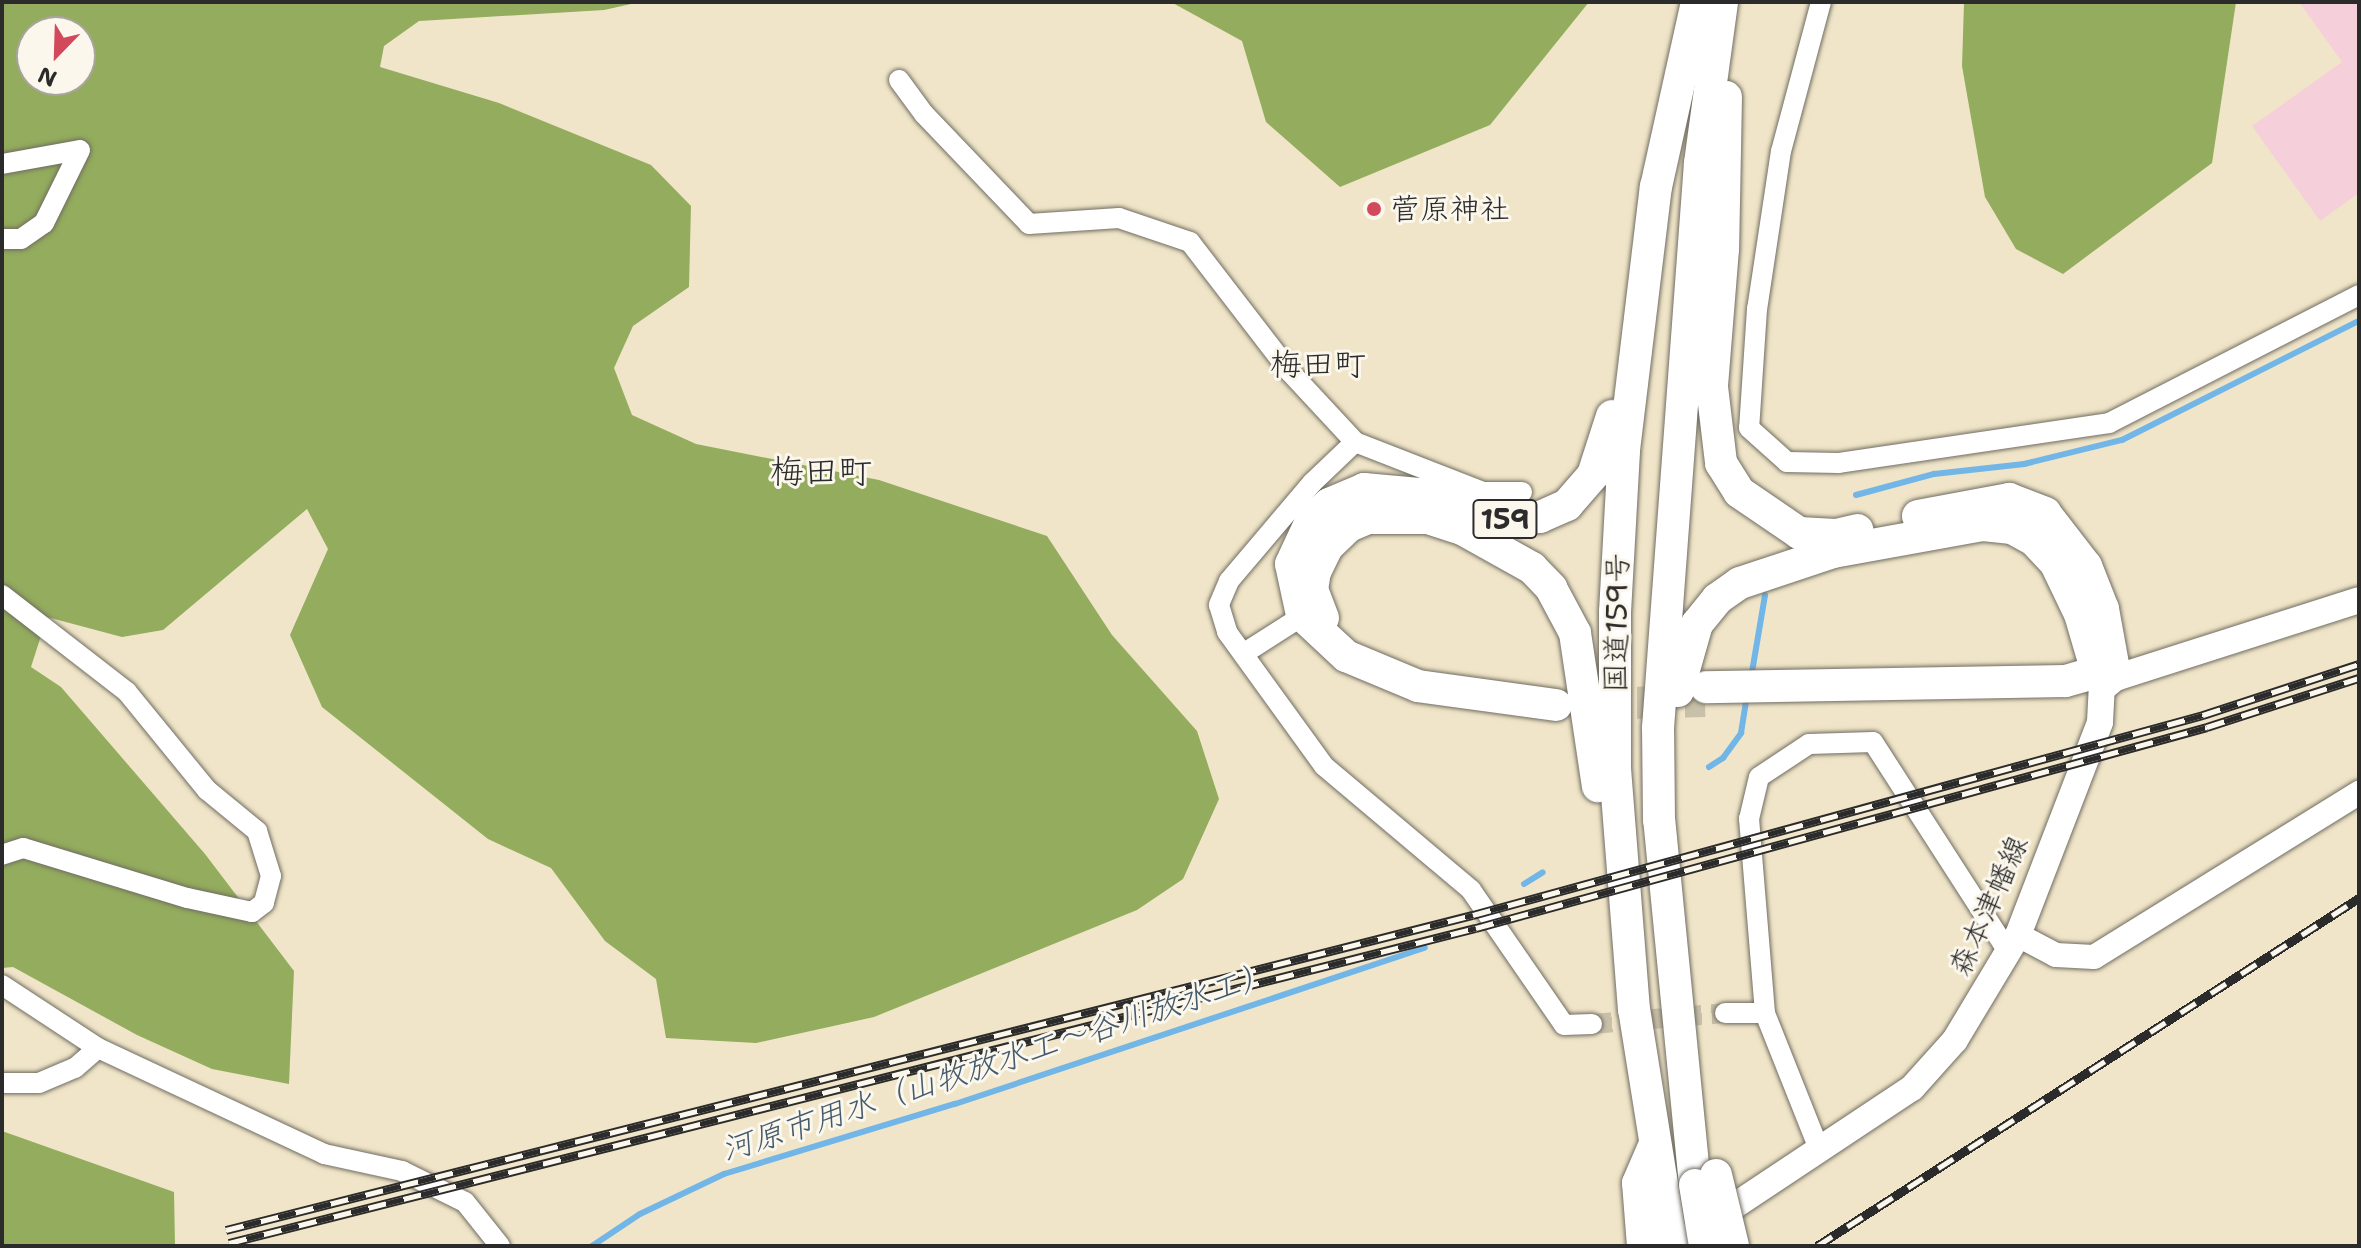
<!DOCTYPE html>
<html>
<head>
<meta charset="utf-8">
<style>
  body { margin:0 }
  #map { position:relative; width:2361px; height:1248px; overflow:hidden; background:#f0e5c8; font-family:"Shantell Sans","Klee One",sans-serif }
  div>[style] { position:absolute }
  .built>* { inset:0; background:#f5cfda }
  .forest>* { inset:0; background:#93ac5d }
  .stream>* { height:6px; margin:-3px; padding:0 3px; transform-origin:3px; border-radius:3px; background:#72b5e7 }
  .minor-tunnel>* { height:20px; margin-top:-10px; transform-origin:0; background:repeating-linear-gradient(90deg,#c9c0a9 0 20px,transparent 0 30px) }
  .trunk-tunnel>* { height:32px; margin-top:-16px; transform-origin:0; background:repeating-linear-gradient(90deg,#c9c0a9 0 32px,transparent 0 48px) }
  .roads { filter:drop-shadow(0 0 2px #706c62) drop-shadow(0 0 2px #706c62) }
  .minor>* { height:20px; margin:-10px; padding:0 10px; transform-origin:10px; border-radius:10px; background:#fff }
  .tertiary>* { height:24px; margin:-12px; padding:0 12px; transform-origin:12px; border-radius:12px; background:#fff }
  .secondary>* { height:26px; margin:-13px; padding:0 13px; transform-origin:13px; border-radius:13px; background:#fff }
  .trunk>* { height:32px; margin:-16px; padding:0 16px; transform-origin:16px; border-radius:16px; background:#fff }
  .rail>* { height:9px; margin-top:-4.5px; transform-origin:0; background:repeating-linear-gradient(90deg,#fbf7ec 0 18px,#2b2b2b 0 36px); box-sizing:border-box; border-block:2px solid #2b2b2b }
  .bridges { filter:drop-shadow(0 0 2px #706c62) drop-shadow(0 0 2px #706c62) }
  .trunk-bridge>* { height:32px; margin:-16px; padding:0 16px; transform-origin:16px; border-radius:16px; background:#fff }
  .dots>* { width:22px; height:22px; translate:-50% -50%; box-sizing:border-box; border:4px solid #fbf7ec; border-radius:50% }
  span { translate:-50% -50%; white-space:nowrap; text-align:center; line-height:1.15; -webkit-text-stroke:6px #fbf7ec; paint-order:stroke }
  .shield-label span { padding:2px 6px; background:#fbf7ec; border:2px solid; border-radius:6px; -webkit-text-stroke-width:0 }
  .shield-label { font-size:28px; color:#2b2b2b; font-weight:700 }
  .poi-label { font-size:30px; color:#2b2b2b }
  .left { translate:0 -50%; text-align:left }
  .street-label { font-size:30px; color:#2b2b2b }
  .neighbourhood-label { font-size:32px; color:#2b2b2b }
  .water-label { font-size:32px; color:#445b6d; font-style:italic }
  .quarter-label { font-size:34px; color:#2b2b2b }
  .frame { position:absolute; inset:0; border:4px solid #2b2b2b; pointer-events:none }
  .north { position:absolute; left:16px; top:16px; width:80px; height:80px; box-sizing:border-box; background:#fbf7ec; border:2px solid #a8a59f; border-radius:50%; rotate:203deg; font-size:22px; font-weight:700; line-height:32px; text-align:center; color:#2b2b2b }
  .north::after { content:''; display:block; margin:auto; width:28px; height:36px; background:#d1495b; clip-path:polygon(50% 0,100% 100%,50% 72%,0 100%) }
</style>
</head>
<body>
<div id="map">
  <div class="built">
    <i style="clip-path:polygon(2299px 2px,2359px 2px,2359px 193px,2320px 221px,2252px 126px,2342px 62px)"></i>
  </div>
  <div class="forest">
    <i style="clip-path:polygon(evenodd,2px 2px,640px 2px,604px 10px,419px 21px,384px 46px,380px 67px,499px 103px,651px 165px,691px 206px,689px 287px,633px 326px,614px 368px,632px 415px,696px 444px,879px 480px,1047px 536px,1112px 635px,1197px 731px,1219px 799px,1183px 879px,1137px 910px,874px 1017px,756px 1043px,666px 1038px,656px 979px,605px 941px,551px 868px,488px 839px,322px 707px,290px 635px,328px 549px,307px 509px,163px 630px,122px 637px,47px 617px,31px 667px,61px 687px,205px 854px,294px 971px,289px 1084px,212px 1069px,137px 1035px,13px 967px,2px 968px,2px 2px,32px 32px,80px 32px,80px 80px,32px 80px,32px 32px)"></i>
    <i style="clip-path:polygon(1171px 2px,1589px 2px,1490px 125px,1340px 187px,1266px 122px,1242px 41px)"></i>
    <i style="clip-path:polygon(1964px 2px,2236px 2px,2212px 163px,2063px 274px,2016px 249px,1985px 197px,1962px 66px)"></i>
    <i style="clip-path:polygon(2px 1131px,174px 1192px,175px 1246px,2px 1246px)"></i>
  </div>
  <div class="stream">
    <i style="left:1856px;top:495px;width:81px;rotate:-15.1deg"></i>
    <i style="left:1934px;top:474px;width:91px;rotate:-6.3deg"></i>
    <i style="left:2024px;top:464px;width:101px;rotate:-13.8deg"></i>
    <i style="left:2122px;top:440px;width:265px;rotate:-26.7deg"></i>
    <i style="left:1751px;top:678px;width:84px;rotate:-80.4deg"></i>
    <i style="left:1709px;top:767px;width:17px;rotate:-33deg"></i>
    <i style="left:1723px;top:758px;width:31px;rotate:-54deg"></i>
    <i style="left:1741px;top:733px;width:36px;rotate:-81deg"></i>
    <i style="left:1524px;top:884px;width:22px;rotate:-32deg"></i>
    <i style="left:592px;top:1246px;width:58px;rotate:-33.7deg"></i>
    <i style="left:640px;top:1214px;width:93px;rotate:-25.5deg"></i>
    <i style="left:724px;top:1174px;width:241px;rotate:-16.9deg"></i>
    <i style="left:955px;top:1104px;width:495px;rotate:-18.4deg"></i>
  </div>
  <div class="minor-tunnel">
    <i style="left:1592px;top:1024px;width:133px;rotate:-4.7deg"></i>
  </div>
  <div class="trunk-tunnel">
    <i style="left:1589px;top:704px;width:116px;rotate:-1.5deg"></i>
  </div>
  <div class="roads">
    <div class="minor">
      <i style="left:1821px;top:2px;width:154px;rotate:105deg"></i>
      <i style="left:1781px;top:151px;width:160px;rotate:98.6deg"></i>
      <i style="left:1757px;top:309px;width:119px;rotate:93.8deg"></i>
      <i style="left:1749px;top:428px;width:51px;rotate:41.8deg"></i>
      <i style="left:1787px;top:462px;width:52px;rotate:1.1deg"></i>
      <i style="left:1839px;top:463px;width:273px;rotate:-8.4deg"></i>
      <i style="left:2109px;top:423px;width:281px;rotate:-27.1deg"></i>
      <i style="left:899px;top:80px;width:42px;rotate:53.7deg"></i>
      <i style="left:924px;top:114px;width:152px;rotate:46.3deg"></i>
      <i style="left:1029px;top:224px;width:90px;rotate:-3.8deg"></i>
      <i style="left:1119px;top:218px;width:75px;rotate:18.7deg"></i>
      <i style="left:1190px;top:242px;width:164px;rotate:52.4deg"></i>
      <i style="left:1290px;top:372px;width:96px;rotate:47.1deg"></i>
      <i style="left:1355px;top:442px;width:137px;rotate:21.3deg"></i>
      <i style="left:1483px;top:492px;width:39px"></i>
      <i style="left:2px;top:164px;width:79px;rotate:-10.2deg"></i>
      <i style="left:2px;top:239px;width:19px"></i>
      <i style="left:21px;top:239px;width:28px;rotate:-35deg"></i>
      <i style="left:44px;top:223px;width:81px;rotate:-63.7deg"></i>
      <i style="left:1355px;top:442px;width:59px;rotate:136.4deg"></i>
      <i style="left:1312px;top:483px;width:128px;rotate:130.3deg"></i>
      <i style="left:1229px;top:581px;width:26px;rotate:113deg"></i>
      <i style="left:1219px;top:605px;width:28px;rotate:73deg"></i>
      <i style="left:1227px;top:632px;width:165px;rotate:54.1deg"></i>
      <i style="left:1324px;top:766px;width:192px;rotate:40.1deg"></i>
      <i style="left:1471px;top:890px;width:164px;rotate:55.4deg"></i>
      <i style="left:1564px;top:1025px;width:28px;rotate:-2deg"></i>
      <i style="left:2px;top:595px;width:158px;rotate:37.8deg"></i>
      <i style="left:127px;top:692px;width:127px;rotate:50.8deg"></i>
      <i style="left:207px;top:790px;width:65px;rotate:39.4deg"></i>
      <i style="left:257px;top:831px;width:47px;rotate:72.7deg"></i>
      <i style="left:271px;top:876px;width:28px;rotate:105deg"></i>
      <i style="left:264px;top:903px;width:15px;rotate:143deg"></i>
      <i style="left:252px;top:912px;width:66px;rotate:-167.8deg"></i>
      <i style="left:187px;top:898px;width:171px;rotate:-163deg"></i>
      <i style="left:23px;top:848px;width:22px;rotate:162deg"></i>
      <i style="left:1246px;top:652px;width:76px;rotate:-32.6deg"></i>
      <i style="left:2px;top:985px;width:115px;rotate:33.3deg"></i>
      <i style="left:98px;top:1048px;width:250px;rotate:25.1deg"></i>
      <i style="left:324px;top:1154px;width:80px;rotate:12.3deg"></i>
      <i style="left:402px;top:1171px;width:70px;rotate:26.2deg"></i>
      <i style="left:465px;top:1202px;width:56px;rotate:51.5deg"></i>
      <i style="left:1725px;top:1013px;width:40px"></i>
      <i style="left:2px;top:1083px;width:37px"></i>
      <i style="left:39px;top:1083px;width:39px;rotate:-23deg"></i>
      <i style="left:75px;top:1068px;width:30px;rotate:-41deg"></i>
      <i style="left:1819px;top:1149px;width:146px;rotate:-111.7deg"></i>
      <i style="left:1765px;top:1013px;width:195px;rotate:-94.7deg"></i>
      <i style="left:1749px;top:819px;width:43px;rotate:-76.6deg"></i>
      <i style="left:1759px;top:777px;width:60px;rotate:-33.4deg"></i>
      <i style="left:1809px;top:744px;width:64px;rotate:-1.8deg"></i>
      <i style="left:1873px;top:742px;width:251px;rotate:57.2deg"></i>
    </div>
    <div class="tertiary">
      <i style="left:2018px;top:935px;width:43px;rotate:27.8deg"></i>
      <i style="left:2056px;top:955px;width:38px;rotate:3deg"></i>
      <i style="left:2094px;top:957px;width:312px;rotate:-31.8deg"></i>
    </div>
    <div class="secondary">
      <i style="left:2102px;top:689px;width:17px;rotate:-40deg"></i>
      <i style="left:2115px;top:678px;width:256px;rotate:-17.7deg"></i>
      <i style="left:1674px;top:1246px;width:286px;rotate:-33.6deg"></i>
      <i style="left:1912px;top:1088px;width:64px;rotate:-48.1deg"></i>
      <i style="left:1955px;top:1040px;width:122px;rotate:-59deg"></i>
      <i style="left:2018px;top:935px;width:228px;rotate:-68.9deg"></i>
      <i style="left:2100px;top:722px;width:33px;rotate:-87deg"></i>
      <i style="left:2102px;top:689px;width:18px;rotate:-106deg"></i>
    </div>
    <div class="trunk">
      <i style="left:1726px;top:97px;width:152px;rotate:91.1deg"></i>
      <i style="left:1723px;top:249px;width:138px;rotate:94.6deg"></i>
      <i style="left:1712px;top:387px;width:77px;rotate:83.2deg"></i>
      <i style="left:1721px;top:463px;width:34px;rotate:58deg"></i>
      <i style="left:1739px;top:492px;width:73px;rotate:34.3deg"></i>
      <i style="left:1799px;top:533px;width:37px;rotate:3deg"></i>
      <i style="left:1836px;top:535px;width:22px;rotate:-13deg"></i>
      <i style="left:1918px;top:516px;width:93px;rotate:-10.6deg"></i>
      <i style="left:2009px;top:499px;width:39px;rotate:21deg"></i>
      <i style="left:2045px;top:513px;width:67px;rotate:52.3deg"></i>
      <i style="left:2086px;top:566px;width:46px;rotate:68.4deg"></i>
      <i style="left:2103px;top:609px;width:67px;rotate:79.7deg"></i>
      <i style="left:1323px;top:618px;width:30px;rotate:-111deg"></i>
      <i style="left:1312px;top:590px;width:18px;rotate:-81deg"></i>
      <i style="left:1315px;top:572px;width:28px;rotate:-64deg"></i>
      <i style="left:1327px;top:547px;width:30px;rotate:-44deg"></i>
      <i style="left:1349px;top:526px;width:21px;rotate:-23deg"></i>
      <i style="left:1368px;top:518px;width:60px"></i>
      <i style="left:1428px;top:518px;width:38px;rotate:18deg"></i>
      <i style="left:1464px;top:530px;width:78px;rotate:29.2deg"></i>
      <i style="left:1532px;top:568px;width:28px;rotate:46deg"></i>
      <i style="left:1551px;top:588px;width:51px;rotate:61.9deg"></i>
      <i style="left:1575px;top:633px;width:155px;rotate:81.5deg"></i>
      <i style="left:1678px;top:691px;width:70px;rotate:-74.2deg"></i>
      <i style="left:1697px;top:624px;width:32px;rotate:-51deg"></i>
      <i style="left:1717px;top:599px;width:28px;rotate:-35deg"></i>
      <i style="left:1740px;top:583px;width:98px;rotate:-18.4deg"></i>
      <i style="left:1833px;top:552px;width:152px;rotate:-10.2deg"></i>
      <i style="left:1983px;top:525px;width:29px;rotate:6deg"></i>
      <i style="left:2012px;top:528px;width:25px;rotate:29deg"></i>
      <i style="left:2034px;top:540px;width:33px;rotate:47deg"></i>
      <i style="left:2056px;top:564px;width:55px;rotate:64.4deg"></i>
      <i style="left:2080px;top:614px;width:60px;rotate:73.7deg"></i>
      <i style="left:2097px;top:672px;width:33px;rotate:164deg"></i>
      <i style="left:2065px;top:681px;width:359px;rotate:179deg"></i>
      <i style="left:1556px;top:705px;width:139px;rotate:-172.2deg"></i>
      <i style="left:1418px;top:686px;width:78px;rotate:-157.4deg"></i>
      <i style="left:1346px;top:656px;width:60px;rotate:-137deg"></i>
      <i style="left:1302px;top:615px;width:52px;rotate:-102.2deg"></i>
      <i style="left:1291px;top:564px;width:50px;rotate:-65deg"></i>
      <i style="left:1312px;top:519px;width:23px;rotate:-41deg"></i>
      <i style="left:1329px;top:504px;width:38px;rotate:-23deg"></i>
      <i style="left:1364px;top:489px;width:55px;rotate:5.2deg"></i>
      <i style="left:1419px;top:494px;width:89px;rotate:16.4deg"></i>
      <i style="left:1504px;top:519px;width:36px;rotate:-3deg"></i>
      <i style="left:1540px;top:517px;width:30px;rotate:-24deg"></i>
      <i style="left:1567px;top:505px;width:40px;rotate:-49deg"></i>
      <i style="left:1593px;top:475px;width:62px;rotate:-72.1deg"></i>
      <i style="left:1695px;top:1185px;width:367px;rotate:-95.6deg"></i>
      <i style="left:1659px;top:820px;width:92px;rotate:-90.6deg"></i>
      <i style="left:1658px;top:728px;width:567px;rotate:-85.75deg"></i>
      <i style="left:1700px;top:163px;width:162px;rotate:-82.2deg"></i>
      <i style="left:1643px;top:1246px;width:63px;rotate:-94.5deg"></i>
      <i style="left:1638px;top:1183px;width:40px;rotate:-66.6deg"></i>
      <i style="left:1672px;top:1246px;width:239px;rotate:-99.1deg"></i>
      <i style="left:1634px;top:1010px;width:242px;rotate:-94.5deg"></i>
      <i style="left:1615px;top:769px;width:157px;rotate:-90deg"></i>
      <i style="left:1615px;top:612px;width:162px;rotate:-86.8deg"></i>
      <i style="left:1624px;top:450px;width:265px;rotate:-83.1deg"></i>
      <i style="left:1656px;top:187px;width:189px;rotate:-77.5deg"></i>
    </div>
  </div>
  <div class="rail">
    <i style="left:226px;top:1230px;width:1286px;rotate:-14.18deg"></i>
    <i style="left:1473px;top:915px;width:757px;rotate:-15.32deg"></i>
    <i style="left:2203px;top:715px;width:164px;rotate:-18.1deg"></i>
    <i style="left:229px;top:1243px;width:1286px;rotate:-14.18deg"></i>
    <i style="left:1476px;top:928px;width:758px;rotate:-15.37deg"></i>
    <i style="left:2207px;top:727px;width:160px;rotate:-17.9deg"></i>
    <i style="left:1817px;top:1246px;width:644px;rotate:-32.7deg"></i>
  </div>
  <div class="bridges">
    <div class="trunk-bridge">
      <i style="left:1716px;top:1175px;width:73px;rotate:76.5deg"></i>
      <i style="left:1695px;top:1185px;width:62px;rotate:80.7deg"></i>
    </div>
  </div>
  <div class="dots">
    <i style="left:1374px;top:209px;background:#d1495b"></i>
  </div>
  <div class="shield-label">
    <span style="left:1505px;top:519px">159</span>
  </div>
  <div class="poi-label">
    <span class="left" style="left:1390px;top:209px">菅原神社</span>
  </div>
  <div class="street-label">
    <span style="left:1617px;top:623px;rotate:-89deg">国道159号</span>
    <span style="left:1989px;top:906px;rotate:-66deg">森本津幡線</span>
  </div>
  <div class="neighbourhood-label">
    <span style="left:1318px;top:364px">梅田町</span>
  </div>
  <div class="water-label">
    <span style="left:996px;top:1062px;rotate:-18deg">河原市用水（山牧放水工～谷川放水工）</span>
  </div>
  <div class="quarter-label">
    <span style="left:821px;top:472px">梅田町</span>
  </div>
  <div class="frame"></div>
  <div class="north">N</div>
</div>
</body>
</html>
